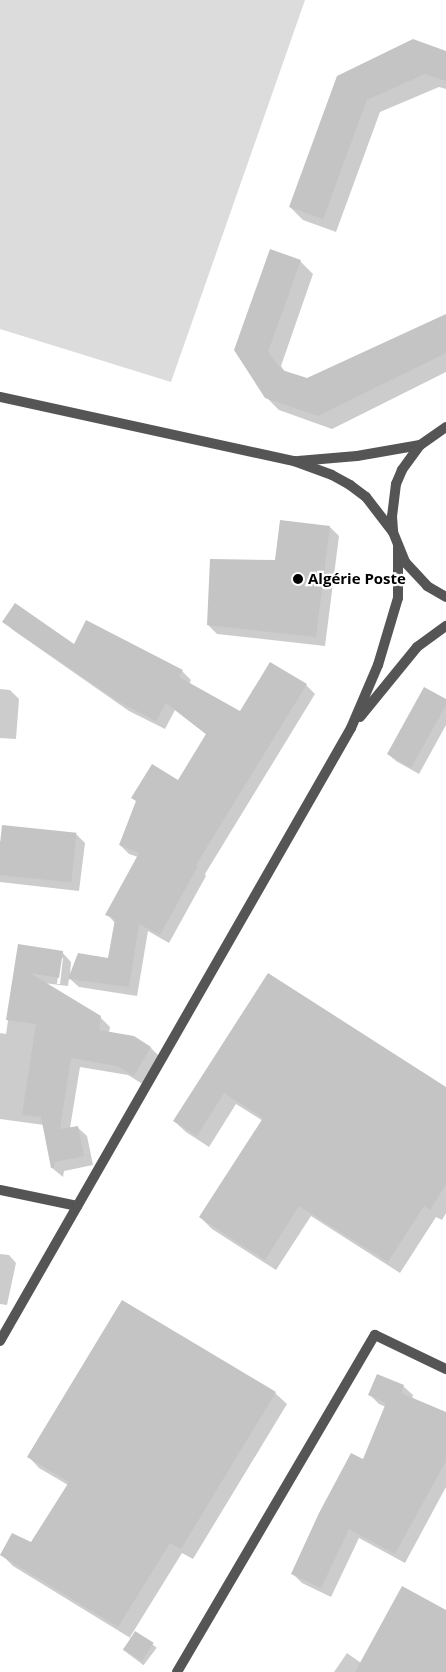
<!DOCTYPE html>
<html>
<head>
<meta charset="utf-8">
<style>
  body { margin:0 }
  #map { position:relative; width:446px; height:1672px; overflow:hidden; background:#fff; font-family:"Open Sans",sans-serif }
  div>[style] { position:absolute }
  .green>* { inset:0; background:#dcdcdc }
  .shadow>* { inset:0; background:#0003; transform-origin:0 0 }
  .building>* { inset:0; background:#c4c4c4; transform-origin:0 0 }
  .minor>* { height:10px; margin:-5px; padding:0 5px; transform-origin:5px; border-radius:5px; background:#555 }
  .tertiary>* { height:10px; margin:-5px; padding:0 5px; transform-origin:5px; border-radius:5px; background:#555 }
  .dots>* { width:14px; height:14px; translate:-50% -50%; box-sizing:border-box; border:2px solid #fff; border-radius:50% }
  span { translate:-50% -50%; white-space:nowrap; text-align:center; line-height:1.15; -webkit-text-stroke:4.5px #fff; paint-order:stroke }
  .poi-label { font-size:15px; color:#000; font-weight:700 }
  .left { translate:0 -50%; text-align:left }
</style>
</head>
<body>
<div id="map">
  <div class="green">
    <i style="clip-path:polygon(0 0,305px 0,171px 382px,0 329px)"></i>
  </div>
  <div class="shadow">
    <i style="clip-path:polygon(446px 52px,446px 89px,439px 87px,380px 112px,336px 232px,303px 220px,290px 207px,338px 77px)"></i>
    <i style="clip-path:polygon(300px 261px,313px 274px,281px 366px,286px 373px,307px 380px,446px 316px,446px 372px,332px 429px,279px 410px,266px 397px,236px 350px)"></i>
    <i style="clip-path:polygon(330px 527px,339px 536px,325px 646px,217px 634px,208px 625px,276px 561px)"></i>
    <i style="clip-path:polygon(evenodd,4px 621px,74px 646px,182px 671px,191px 680px,189px 684px,240px 712px,306px 685px,315px 694px,205px 874px,206px 876px,169px 943px,148px 931px,137px 996px,79px 987px,69px 978px,68px 986px,43px 983px,100px 1017px,110px 1027px,109px 1033px,151px 1048px,160px 1057px,144px 1085px,128px 1075px,80px 1067px,70px 1128px,77px 1127px,87px 1136px,93px 1165px,64px 1171px,63px 1177px,52px 1168px,44px 1125px,0 1119px,0 1033px,6px 1034px,19px 946px,62px 952px,71px 962px,70px 976px,109px 959px,115px 923px,107px 914px,138px 857px,129px 854px,120px 845px,178px 782px,207px 735px,175px 710px,165px 729px,129px 711px,13px 630px,4px 621px,60px 958px,63px 958px,60px 984px,57px 984px,60px 958px)"></i>
    <i style="clip-path:polygon(0 689px,10px 690px,19px 699px,16px 739px,0 738px)"></i>
    <i style="clip-path:polygon(446px 700px,446px 725px,419px 774px,396px 761px,388px 754px)"></i>
    <i style="clip-path:polygon(77px 835px,85px 843px,79px 891px,0 882px,0 841px)"></i>
    <i style="clip-path:polygon(269px 975px,446px 1088px,446px 1213px,442px 1220px,436px 1217px,400px 1273px,311px 1216px,276px 1270px,212px 1229px,200px 1217px,263px 1121px,236px 1104px,209px 1147px,186px 1132px,174px 1121px)"></i>
    <i style="clip-path:polygon(0 1254px,9px 1255px,16px 1263px,7px 1305px,0 1304px)"></i>
    <i style="clip-path:polygon(122px 1301px,275px 1393px,287px 1404px,193px 1559px,182px 1553px,130px 1637px,132px 1639px,13px 1566px,2px 1555px,31px 1544px,68px 1485px,39px 1468px,28px 1456px)"></i>
    <i style="clip-path:polygon(403px 1386px,413px 1395px,412px 1399px,446px 1413px,446px 1487px,405px 1563px,359px 1538px,331px 1597px,302px 1583px,293px 1574px,364px 1461px,386px 1407px,379px 1404px,370px 1395px)"></i>
    <i style="clip-path:polygon(446px 1611px,446px 1672px,334px 1672px,347px 1653px,361px 1663px)"></i>
    <i style="left:136px;top:1632px;width:26px;height:22px;rotate:37deg"></i>
  </div>
  <div class="building">
    <i style="clip-path:polygon(413px 39px,446px 51px,446px 81px,425px 74px,367px 100px,323px 219px,289px 207px,337px 76px)"></i>
    <i style="clip-path:polygon(270px 249px,301px 260px,268px 352px,282px 370px,307px 378px,446px 314px,446px 353px,318px 416px,265px 398px,234px 350px)"></i>
    <i style="clip-path:polygon(280px 520px,330px 526px,316px 637px,207px 625px,210px 559px,275px 560px)"></i>
    <i style="clip-path:polygon(15px 603px,74px 644px,86px 620px,183px 670px,179px 677px,240px 711px,270px 662px,307px 684px,196px 865px,198px 866px,160px 935px,139px 924px,129px 987px,68px 979px,78px 953px,108px 958px,115px 919px,105px 915px,139px 853px,119px 845px,136px 801px,131px 798px,152px 764px,178px 780px,206px 734px,166px 703px,156px 721px,119px 702px,2px 622px)"></i>
    <i style="clip-path:polygon(424px 687px,446px 699px,446px 705px,411px 768px,387px 754px)"></i>
    <i style="left:2px;top:825px;width:75px;height:50px;rotate:6deg"></i>
    <i style="clip-path:polygon(18px 944px,63px 951px,59px 978px,30px 973px,101px 1016px,99px 1030px,134px 1036px,151px 1047px,134px 1076px,117px 1066px,71px 1058px,60px 1129px,78px 1126px,84px 1156px,55px 1162px,54px 1168px,51px 1168px,41px 1117px,22px 1115px,36px 1024px,6px 1020px)"></i>
    <i style="clip-path:polygon(268px 973px,446px 1087px,446px 1184px,430px 1210px,424px 1206px,388px 1262px,299px 1206px,265px 1260px,199px 1217px,263px 1118px,224px 1093px,197px 1136px,173px 1121px)"></i>
    <i style="clip-path:polygon(122px 1300px,276px 1392px,181px 1549px,170px 1543px,118px 1627px,0 1555px,12px 1533px,31px 1542px,69px 1482px,27px 1457px)"></i>
    <i style="clip-path:polygon(377px 1374px,404px 1385px,401px 1393px,446px 1412px,446px 1461px,395px 1554px,349px 1529px,321px 1588px,291px 1574px,319px 1513px,351px 1453px,363px 1459px,386px 1403px,368px 1395px)"></i>
    <i style="clip-path:polygon(402px 1586px,446px 1610px,446px 1672px,355px 1672px)"></i>
    <i style="left:135px;top:1631px;width:22px;height:22px;rotate:32deg"></i>
  </div>
  <div class="minor">
    <i style="left:0;top:397px;width:301px;rotate:12.3deg"></i>
    <i style="left:294px;top:461px;width:40px;rotate:20.2deg"></i>
    <i style="left:332px;top:475px;width:21px;rotate:29deg"></i>
    <i style="left:350px;top:485px;width:20px;rotate:37deg"></i>
    <i style="left:366px;top:497px;width:44px;rotate:52.4deg"></i>
    <i style="left:298px;top:461px;width:59px;rotate:-4.8deg"></i>
    <i style="left:357px;top:456px;width:64px;rotate:-9.9deg"></i>
    <i style="left:0;top:1190px;width:79px;rotate:11.7deg"></i>
    <i style="left:177px;top:1672px;width:391px;rotate:-59.6deg"></i>
    <i style="left:375px;top:1335px;width:79px;rotate:25.6deg"></i>
  </div>
  <div class="tertiary">
    <i style="left:446px;top:427px;width:32px;rotate:145deg"></i>
    <i style="left:420px;top:445px;width:31px;rotate:126deg"></i>
    <i style="left:402px;top:470px;width:15px;rotate:113deg"></i>
    <i style="left:396px;top:484px;width:32px;rotate:97deg"></i>
    <i style="left:392px;top:516px;width:16px;rotate:86deg"></i>
    <i style="left:393px;top:532px;width:32px;rotate:68deg"></i>
    <i style="left:405px;top:562px;width:33px;rotate:47deg"></i>
    <i style="left:427px;top:586px;width:22px;rotate:30deg"></i>
    <i style="left:360px;top:717px;width:90px;rotate:-50.8deg"></i>
    <i style="left:417px;top:647px;width:36px;rotate:-36deg"></i>
    <i style="left:0;top:1341px;width:706px;rotate:-60.2deg"></i>
    <i style="left:351px;top:728px;width:69px;rotate:-66.8deg"></i>
    <i style="left:378px;top:665px;width:70px;rotate:-73.4deg"></i>
    <i style="left:398px;top:598px;width:51px;rotate:-90deg"></i>
  </div>
  <div class="dots">
    <i style="left:298px;top:579px;background:#000"></i>
  </div>
  <div class="poi-label">
    <span class="left" style="left:308px;top:579px">Algérie Poste</span>
  </div>
</div>
</body>
</html>
